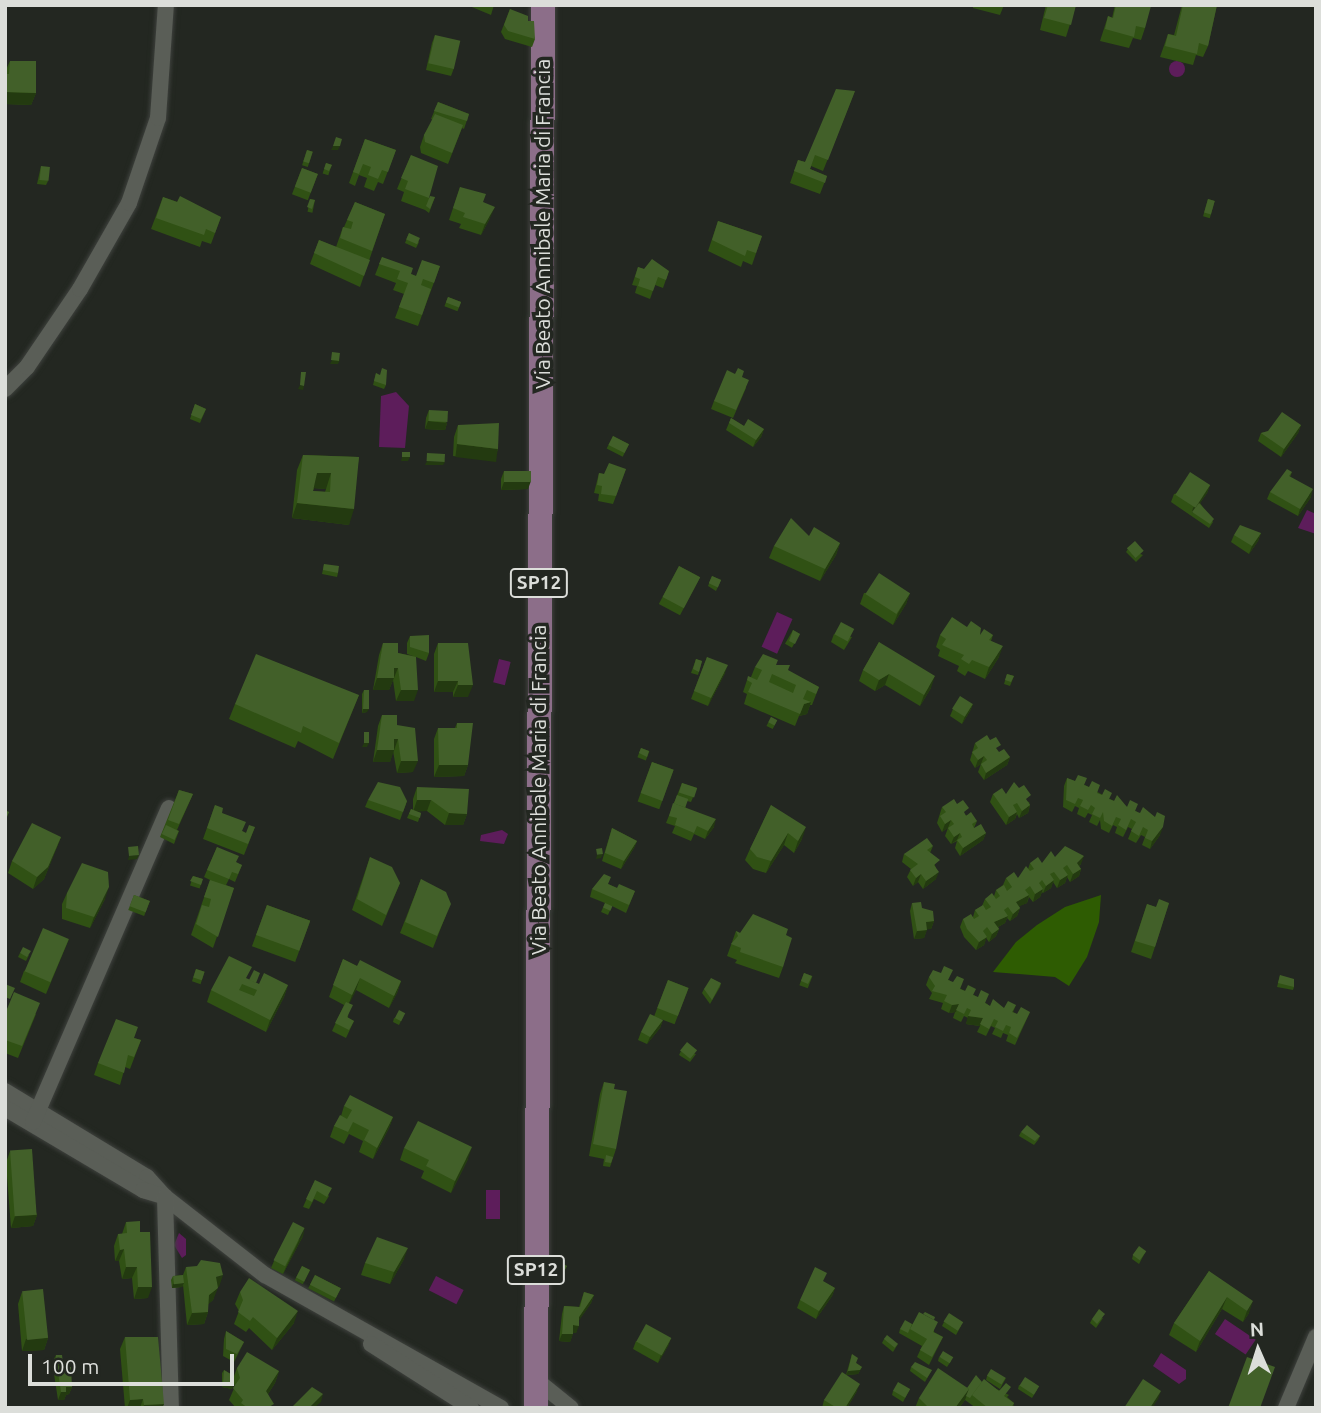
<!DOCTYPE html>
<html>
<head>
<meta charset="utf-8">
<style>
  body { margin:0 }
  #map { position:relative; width:1321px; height:1413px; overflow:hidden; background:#232721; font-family:Ubuntu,sans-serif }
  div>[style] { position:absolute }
  .green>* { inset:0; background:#2e5c02 }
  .water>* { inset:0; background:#5d1d5b; transform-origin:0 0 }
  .round { border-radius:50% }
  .roads { filter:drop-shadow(0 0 2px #3e413d) drop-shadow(0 0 2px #3e413d) }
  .street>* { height:16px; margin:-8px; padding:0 8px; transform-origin:8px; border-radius:8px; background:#5a5e57 }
  .primary>* { height:24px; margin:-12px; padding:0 12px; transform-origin:12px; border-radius:12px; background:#8c6e89 }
  .wall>* { inset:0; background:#305114; transform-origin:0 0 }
  .shaded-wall>* { inset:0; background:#233a10; transform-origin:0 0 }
  .building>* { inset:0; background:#426029; transform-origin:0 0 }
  span { translate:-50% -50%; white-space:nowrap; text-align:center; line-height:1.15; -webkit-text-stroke:7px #232721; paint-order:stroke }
  .shield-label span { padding:2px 5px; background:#232721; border:2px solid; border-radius:5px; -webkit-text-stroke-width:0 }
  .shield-label { font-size:19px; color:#dcdeda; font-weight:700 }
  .street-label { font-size:21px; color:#dcdeda }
  .frame { position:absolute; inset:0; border:7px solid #dcdeda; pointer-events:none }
  .north { position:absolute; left:1223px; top:1315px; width:70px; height:70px; -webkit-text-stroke:5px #232721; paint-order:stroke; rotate:357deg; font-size:19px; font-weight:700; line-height:28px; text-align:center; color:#dcdeda }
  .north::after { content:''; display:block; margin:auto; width:24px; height:32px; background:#dcdeda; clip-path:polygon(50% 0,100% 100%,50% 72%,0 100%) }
  .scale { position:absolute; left:28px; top:1354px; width:206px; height:32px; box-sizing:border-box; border:4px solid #dcdeda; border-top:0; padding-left:9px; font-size:21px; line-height:24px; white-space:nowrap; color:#dcdeda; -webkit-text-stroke:5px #232721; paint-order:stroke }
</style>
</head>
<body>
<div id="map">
  <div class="green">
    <i style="clip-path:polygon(1101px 895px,1099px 922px,1087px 957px,1069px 986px,1055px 977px,993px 972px,1016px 942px,1037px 925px,1065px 907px)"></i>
  </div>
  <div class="water">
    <i class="round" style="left:1169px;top:61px;width:16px;height:16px"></i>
    <i style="clip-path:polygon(396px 392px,409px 406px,405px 448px,379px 447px,381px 396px)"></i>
    <i style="clip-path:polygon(1307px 510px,1316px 514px,1316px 534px,1298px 528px)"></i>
    <i style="left:777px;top:612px;width:17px;height:38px;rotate:24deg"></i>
    <i style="left:499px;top:659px;width:12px;height:24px;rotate:14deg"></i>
    <i style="clip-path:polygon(502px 830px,508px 834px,504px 844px,480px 841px,481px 835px)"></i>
    <i style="left:500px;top:1190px;width:29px;height:14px;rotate:90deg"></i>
    <i style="clip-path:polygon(179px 1233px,186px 1239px,186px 1255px,182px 1258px,174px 1245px)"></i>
    <i style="left:436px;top:1276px;width:31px;height:16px;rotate:27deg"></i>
    <i style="left:1225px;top:1319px;width:37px;height:18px;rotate:34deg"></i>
    <i style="clip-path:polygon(1161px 1353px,1186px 1370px,1186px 1379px,1179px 1384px,1153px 1366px)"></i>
  </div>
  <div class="roads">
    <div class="street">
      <i style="left:5px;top:389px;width:31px;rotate:-45deg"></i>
      <i style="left:27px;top:367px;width:94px;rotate:-55.8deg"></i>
      <i style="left:80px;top:289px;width:99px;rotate:-60.3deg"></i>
      <i style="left:129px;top:203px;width:90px;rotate:-71.2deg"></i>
      <i style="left:158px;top:118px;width:113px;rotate:-86deg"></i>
      <i style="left:5px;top:1091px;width:166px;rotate:31.2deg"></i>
      <i style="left:147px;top:1177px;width:27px;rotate:48deg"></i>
      <i style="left:165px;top:1197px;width:127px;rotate:38deg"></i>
      <i style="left:265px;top:1275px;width:271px;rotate:29.4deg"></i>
      <i style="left:5px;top:1108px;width:161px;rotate:30.7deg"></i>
      <i style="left:143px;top:1190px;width:21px;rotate:17deg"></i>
      <i style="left:33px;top:1122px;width:342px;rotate:-66.6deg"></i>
      <i style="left:165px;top:1197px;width:211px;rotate:88.4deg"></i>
      <i style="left:371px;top:1344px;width:119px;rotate:32.6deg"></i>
      <i style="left:535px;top:1379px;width:46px;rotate:38.9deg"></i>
      <i style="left:1286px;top:1408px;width:77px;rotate:-67.1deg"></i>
    </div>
    <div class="primary">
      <i style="left:536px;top:1408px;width:1403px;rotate:-89.71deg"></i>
    </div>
  </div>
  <div class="wall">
    <i style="clip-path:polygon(467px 5px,494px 5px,491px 15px)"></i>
    <i style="clip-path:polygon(973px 5px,1004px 5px,1000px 15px,973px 8px)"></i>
    <i style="clip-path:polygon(1046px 5px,1076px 5px,1066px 37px,1040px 30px)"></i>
    <i style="clip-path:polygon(1115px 5px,1147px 5px,1145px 28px,1141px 40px,1133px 38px,1129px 48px,1100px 41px,1108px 16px,1112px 18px)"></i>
    <i style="clip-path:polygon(1182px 5px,1217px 5px,1208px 46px,1203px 57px,1196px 55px,1193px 65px,1160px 57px,1168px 34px,1174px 35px)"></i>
    <i style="clip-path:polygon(510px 9px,528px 21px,535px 39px,532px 47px,505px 39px,501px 32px)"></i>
    <i style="clip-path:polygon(435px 35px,454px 68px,451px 76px,426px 70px,432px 43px)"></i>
    <i style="clip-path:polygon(10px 61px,36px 93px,31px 105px,5px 104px,5px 72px)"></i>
    <i style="clip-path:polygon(855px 91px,823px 171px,811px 166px,810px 169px,827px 176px,820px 194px,790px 183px,798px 160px,805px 162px)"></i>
    <i style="clip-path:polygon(438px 102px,469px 114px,464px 129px,462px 128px,448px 164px,421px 153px,420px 147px,424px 135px,433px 120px,431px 119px)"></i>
    <i style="clip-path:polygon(365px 139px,396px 150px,383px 184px,378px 182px,374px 191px,364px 187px,367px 178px,359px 175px,355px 186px,349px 183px)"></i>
    <i style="left:307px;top:150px;width:6px;height:16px;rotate:18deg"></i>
    <i style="clip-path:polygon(411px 155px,429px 198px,435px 197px,429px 213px,425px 210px,401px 201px,404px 192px,397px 189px)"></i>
    <i style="left:326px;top:163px;width:6px;height:11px;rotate:18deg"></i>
    <i style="clip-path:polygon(41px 166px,48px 181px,46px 185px,37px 184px)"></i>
    <i style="left:302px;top:168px;width:17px;height:28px;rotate:21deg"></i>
    <i style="clip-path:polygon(460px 187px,483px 202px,490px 218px,481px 235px,459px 228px,461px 224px,449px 220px)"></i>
    <i style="clip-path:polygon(163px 197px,221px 217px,211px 244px,202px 241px,200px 247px,151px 229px)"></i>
    <i style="left:310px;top:199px;width:5px;height:13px;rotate:11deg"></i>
    <i style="left:1208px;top:199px;width:7px;height:18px;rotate:16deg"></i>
    <i style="clip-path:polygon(355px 202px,385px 214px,360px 287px,310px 264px,319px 240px,336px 247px,343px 227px,344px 227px)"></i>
    <i style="clip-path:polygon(718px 221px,762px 236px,752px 265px,743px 261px,741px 267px,708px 251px)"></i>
    <i style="clip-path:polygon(409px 233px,419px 242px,416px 248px,405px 243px)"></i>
    <i style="clip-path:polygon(382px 257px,411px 274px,416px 276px,440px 266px,418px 326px,395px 318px,404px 294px,393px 290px,396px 283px,375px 275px)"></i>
    <i style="clip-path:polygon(638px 267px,644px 269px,669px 271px,663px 288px,655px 285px,650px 299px,635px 293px,637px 286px,632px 285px)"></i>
    <i style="left:448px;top:297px;width:14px;height:10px;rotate:21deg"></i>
    <i style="clip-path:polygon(376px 373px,386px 385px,384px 389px,373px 385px)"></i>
    <i style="clip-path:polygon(742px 377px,746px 388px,733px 418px,711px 409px,714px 401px)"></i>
    <i style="clip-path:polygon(195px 404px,206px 409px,200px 423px,190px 419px)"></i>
    <i style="clip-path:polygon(429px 410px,447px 423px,445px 430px,425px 429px,426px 418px)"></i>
    <i style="clip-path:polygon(731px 418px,744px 426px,764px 429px,761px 437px,753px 447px,726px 430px)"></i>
    <i style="clip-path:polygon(458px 425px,498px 449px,494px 461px,453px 456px,454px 437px)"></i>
    <i style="clip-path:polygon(1301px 425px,1298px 433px,1281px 457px,1258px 441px,1261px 433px)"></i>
    <i style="left:613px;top:436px;width:18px;height:14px;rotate:27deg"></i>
    <i style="clip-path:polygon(evenodd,303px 455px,359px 457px,349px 525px,292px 518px,297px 470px,303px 455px,314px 488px,326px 489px,325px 492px,313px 491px,314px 488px)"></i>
    <i style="clip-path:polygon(626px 469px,613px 504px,598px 501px,599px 494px,594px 493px,599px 473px,604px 474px)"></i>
    <i style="clip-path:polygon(504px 471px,528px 489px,501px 490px,501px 479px)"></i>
    <i style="clip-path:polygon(1292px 472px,1290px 477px,1311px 497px,1298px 516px,1267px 499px,1270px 492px)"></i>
    <i style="clip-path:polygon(1210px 485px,1207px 493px,1200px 503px,1213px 522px,1209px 528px,1171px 502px,1174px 494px)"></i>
    <i style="clip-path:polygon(1261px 533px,1258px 541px,1249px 554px,1231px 542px,1234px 535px)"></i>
    <i style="clip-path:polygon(840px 543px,836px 555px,820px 581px,769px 558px,774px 546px)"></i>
    <i style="clip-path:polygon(1128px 549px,1143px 555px,1136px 562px,1126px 552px)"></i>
    <i style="clip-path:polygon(324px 564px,338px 573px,337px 577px,322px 574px)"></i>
    <i style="left:679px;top:566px;width:24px;height:43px;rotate:28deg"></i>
    <i style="clip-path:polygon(712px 576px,721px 580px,716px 591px,708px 586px)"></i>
    <i style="clip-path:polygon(864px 593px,910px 593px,906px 604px,893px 625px,860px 604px)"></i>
    <i style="clip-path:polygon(967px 627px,980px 635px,993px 635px,991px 641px,999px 657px,985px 679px,968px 671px,965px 676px,957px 671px,959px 666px,938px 656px,940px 650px,936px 647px,940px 635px)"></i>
    <i style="left:793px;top:630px;width:8px;height:16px;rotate:30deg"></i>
    <i style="clip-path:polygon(834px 634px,852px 637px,844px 650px,831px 642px)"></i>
    <i style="clip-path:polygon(410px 636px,429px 653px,426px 661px,416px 657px,414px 701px,396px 701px,393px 680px,389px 690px,373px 690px,379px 655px,383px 643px,398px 653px,413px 656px,407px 654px,407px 643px)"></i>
    <i style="clip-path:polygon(879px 642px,931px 688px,920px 706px,885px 685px,875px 691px,859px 681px,863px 670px)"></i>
    <i style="clip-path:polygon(438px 643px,468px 697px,453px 697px,453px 692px,434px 692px,434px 654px)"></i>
    <i style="clip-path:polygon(707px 657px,725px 673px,708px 706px,691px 699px)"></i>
    <i style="clip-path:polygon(696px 659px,702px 661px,698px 675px,691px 673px)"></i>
    <i style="clip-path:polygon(776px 665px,819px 687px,812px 705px,810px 705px,807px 714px,799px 716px,795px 726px,744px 704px,747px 694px,743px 692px,747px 680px,751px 677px,755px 667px)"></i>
    <i style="clip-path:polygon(1007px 674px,1014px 676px,1010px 686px,1004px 684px)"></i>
    <i style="clip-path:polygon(364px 690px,367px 712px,362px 713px,362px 694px)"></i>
    <i style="clip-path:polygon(359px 695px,333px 759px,298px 741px,295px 748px,229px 719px,235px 704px)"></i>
    <i style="clip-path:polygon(973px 704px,970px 711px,962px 724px,950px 716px,953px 709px)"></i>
    <i style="clip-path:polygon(382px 715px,397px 725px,413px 772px,397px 773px,393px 751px,390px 762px,373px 762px,378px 726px)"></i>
    <i style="left:771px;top:717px;width:7px;height:10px;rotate:27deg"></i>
    <i style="clip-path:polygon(457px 723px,468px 765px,464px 776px,434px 777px,434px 739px,438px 728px,455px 728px)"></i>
    <i style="clip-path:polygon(975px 743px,1010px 757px,1007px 765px,984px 780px,978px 772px,981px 764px,975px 768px,970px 760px)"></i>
    <i style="left:641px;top:748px;width:9px;height:10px;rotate:21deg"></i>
    <i style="left:652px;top:762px;width:23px;height:42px;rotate:20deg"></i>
    <i style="clip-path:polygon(1067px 778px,1085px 785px,1110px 799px,1136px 811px,1160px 835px,1150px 849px,1142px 845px,1145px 837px,1141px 835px,1136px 843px,1128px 839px,1132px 829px,1128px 827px,1123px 837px,1115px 833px,1117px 827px,1113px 825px,1109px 833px,1101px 829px,1100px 820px,1097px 826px,1089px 822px,1092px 815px,1088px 813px,1085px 818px,1077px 814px,1079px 808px,1075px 806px,1072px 812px,1063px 807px,1064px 786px)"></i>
    <i style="clip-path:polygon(682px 783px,697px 788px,691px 802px,687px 801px,685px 807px,714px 827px,705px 839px,694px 834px,691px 841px,672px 833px,675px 826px,666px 823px)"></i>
    <i style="clip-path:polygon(417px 787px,467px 814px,463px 825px,445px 825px,427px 811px,416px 811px,421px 813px,418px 822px,407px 818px,411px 809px,413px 810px,413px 799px)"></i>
    <i style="clip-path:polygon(179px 790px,193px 794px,177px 830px,179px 831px,174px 844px,160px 837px)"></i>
    <i style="clip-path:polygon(993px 794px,1006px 794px,1029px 802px,1030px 805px,1028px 813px,1019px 818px,1017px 814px,1015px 819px,1006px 825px,990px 802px)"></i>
    <i style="clip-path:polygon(368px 800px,407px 801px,400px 820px,365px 807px)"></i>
    <i style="clip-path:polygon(215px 805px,222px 813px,242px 831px,246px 833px,255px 827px,244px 855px,203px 839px)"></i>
    <i style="clip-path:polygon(771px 805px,802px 839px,794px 853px,784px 845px,766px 873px,753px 869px,745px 860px,750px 849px)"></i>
    <i style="clip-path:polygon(942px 807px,966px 815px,977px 821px,974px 828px,986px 833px,983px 840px,960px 856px,955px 848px,957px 841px,951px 844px,945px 836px,948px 828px,942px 832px,937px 823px)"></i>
    <i style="clip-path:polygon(612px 828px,637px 841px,634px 848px,621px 869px,602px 861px)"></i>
    <i style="clip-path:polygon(61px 837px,44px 879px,33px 889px,8px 873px,12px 861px)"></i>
    <i style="clip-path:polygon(933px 846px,930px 853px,936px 868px,936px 879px,923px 889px,918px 882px,913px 886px,907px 877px,911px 869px,902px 862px,904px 854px)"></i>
    <i style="clip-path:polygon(217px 847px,236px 863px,242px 865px,235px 882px,229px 879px,226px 885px,234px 888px,213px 948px,191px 935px,210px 880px,212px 881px,204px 877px)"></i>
    <i style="clip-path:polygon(370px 857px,400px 883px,382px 926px,352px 910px)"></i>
    <i style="clip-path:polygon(1055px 857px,1081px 864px,1079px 866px,1081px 869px,1079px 876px,1070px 882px,1067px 877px,1065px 883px,1057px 888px,1053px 882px,1051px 888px,1043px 893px,1042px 892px,1040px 897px,1033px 902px,1029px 897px,1027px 903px,1019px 906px,1020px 908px,1017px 916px,1010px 921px,1007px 918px,1005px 923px,998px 927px,999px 929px,996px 936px,989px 942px,986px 938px,984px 945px,976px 950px,964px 937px,960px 927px,963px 919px,973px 917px,975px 910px,982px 906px,985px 899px,994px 896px,996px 890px,1003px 885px,1006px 878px,1018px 878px,1028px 869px,1030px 863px,1042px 863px)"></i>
    <i style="left:193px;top:876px;width:10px;height:10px;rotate:17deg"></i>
    <i style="clip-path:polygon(421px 879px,446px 915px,433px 948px,400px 933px)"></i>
    <i style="clip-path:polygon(608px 884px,617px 888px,635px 891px,626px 913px,612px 906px,608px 915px,601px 912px,605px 903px,590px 897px,592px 889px)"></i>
    <i style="clip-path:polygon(67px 893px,105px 899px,90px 928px,62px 919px,62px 904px)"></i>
    <i style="left:134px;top:895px;width:17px;height:16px;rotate:21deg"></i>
    <i style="clip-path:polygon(912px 903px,922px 908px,934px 921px,931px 929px,927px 929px,924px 938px,914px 939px,910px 911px)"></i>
    <i style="clip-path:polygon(1169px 903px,1151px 959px,1131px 952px,1147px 904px,1155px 907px)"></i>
    <i style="left:267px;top:905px;width:46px;height:44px;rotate:20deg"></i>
    <i style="clip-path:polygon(736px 931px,740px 933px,786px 935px,783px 967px,779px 978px,735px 963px,737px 960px,727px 956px)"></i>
    <i style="clip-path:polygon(69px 939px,46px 994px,20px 982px,24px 971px)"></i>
    <i style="clip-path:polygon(20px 953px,29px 955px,26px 961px,18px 957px)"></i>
    <i style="clip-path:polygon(343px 959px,357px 966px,401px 981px,397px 993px,389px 1008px,356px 990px,349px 1003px,348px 1018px,354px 1021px,346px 1038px,332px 1031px,344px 1005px,329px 997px)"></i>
    <i style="left:196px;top:969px;width:9px;height:13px;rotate:18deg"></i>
    <i style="left:804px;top:973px;width:9px;height:13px;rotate:21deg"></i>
    <i style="clip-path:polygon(1280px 975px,1294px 987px,1293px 990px,1277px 987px)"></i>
    <i style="clip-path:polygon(929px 977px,949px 980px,961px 989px,974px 995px,990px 1006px,1004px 1008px,1016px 1005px,1013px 1012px,1017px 1014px,1030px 1012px,1015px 1045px,1006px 1041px,1008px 1035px,1003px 1033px,1001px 1038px,992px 1034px,995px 1028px,991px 1026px,986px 1036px,977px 1032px,980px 1026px,966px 1024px,968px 1018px,964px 1016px,961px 1022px,953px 1018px,955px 1012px,949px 1013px,941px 1009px,943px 1003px,929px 999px,932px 993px,926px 985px)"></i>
    <i style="clip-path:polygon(247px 979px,259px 984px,288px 985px,284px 997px,266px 1032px,207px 1002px,211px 990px)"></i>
    <i style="left:668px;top:980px;width:22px;height:39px;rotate:21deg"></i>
    <i style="clip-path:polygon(721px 983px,720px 987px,710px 1004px,702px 993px,704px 989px)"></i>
    <i style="clip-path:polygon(5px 1008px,36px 1014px,18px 1058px,5px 1053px)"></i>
    <i style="clip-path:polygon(403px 1017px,399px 1025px,393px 1022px,394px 1018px)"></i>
    <i style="clip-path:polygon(663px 1020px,660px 1028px,647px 1044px,638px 1040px,641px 1032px)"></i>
    <i style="clip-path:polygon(134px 1038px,141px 1040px,130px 1069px,125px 1067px,120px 1085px,94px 1075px,98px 1063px)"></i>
    <i style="clip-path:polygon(681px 1051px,696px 1054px,690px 1062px,679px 1055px)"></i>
    <i style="clip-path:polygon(604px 1082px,614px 1089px,616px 1149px,610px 1167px,603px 1166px,604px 1159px,589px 1156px,600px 1094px)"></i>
    <i style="clip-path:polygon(344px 1106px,393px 1117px,389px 1128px,373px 1159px,359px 1152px,363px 1141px,349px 1134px,344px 1144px,330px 1137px,334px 1126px,341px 1116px)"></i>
    <i style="clip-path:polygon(1021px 1132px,1040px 1136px,1038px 1140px,1034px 1145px,1019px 1136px)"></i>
    <i style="clip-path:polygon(404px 1148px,468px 1159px,451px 1193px,421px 1178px,424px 1171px,400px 1160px)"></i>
    <i style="clip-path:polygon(10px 1151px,37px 1215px,33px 1226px,11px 1228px,6px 1163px)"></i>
    <i style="clip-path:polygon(315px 1180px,329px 1196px,324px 1204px,314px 1199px,309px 1209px,303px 1207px)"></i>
    <i style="clip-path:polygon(126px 1222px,140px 1232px,148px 1298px,134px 1299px,132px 1278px,122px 1279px,119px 1261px,115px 1261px,114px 1246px,118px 1234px,122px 1234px)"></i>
    <i style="clip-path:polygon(303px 1236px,283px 1274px,271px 1268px,274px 1261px)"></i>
    <i style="clip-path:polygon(1146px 1251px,1139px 1264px,1132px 1259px,1133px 1255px)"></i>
    <i style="clip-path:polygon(404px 1259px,390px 1284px,361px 1275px,365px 1263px)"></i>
    <i style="clip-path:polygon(559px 1262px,567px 1266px,561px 1277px,554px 1274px)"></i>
    <i style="left:302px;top:1266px;width:9px;height:16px;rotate:27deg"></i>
    <i style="clip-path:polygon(186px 1267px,219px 1287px,217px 1287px,213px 1300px,208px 1304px,208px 1312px,204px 1324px,187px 1325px,183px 1285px,182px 1287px,172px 1288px,171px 1280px,173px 1276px,183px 1275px)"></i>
    <i style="clip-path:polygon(1209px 1271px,1249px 1313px,1243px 1322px,1222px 1309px,1196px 1352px,1169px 1335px,1174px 1323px)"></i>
    <i style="left:315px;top:1275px;width:29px;height:15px;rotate:27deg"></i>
    <i style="clip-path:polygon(824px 1282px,835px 1288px,832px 1296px,816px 1319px,797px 1308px,800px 1300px)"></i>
    <i style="clip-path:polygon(22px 1292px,48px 1338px,44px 1350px,22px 1351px,18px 1304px)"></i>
    <i style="clip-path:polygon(240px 1292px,294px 1323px,272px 1350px,249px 1328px,246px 1332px,234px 1324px,239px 1311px,235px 1304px)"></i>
    <i style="clip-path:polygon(584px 1292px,594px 1295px,591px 1303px,579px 1320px,576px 1333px,573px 1333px,570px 1342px,559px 1341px,562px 1314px,564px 1306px,579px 1307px)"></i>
    <i style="clip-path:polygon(1103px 1318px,1096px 1328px,1090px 1323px,1092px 1319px)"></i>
    <i style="clip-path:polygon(934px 1320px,934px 1332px,943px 1337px,929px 1365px,917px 1357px,922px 1346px,899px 1333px,900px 1329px,912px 1324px)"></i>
    <i style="clip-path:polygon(944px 1322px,961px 1326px,956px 1335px,942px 1326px)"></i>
    <i style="clip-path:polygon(226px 1331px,244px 1342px,234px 1362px,223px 1356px,224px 1339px)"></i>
    <i style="clip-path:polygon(125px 1337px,164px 1404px,162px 1408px,125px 1408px,120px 1349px)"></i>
    <i style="clip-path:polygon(671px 1338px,668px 1346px,658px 1363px,633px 1349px,636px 1341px)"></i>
    <i style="clip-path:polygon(884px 1339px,898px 1344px,893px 1352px,882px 1343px)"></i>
    <i style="clip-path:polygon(852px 1354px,856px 1363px,862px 1367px,858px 1374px,846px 1375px,857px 1391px,847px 1408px,822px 1408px,824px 1400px,846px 1375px)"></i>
    <i style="clip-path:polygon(56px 1355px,72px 1387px,69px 1394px,66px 1395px,64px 1400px,58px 1400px,54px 1374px,56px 1368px,54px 1359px)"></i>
    <i style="clip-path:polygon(939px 1357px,951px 1361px,947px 1367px,938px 1361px)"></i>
    <i style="clip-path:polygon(911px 1367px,932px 1370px,925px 1382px,910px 1371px)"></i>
    <i style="clip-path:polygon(237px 1368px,279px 1371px,275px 1383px,268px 1394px,272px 1408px,236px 1408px,229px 1400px,235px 1386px,233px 1382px,232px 1389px,222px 1387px,222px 1373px,224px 1370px,234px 1376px)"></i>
    <i style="clip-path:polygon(987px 1376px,1006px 1378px,1000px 1389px,986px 1380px)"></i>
    <i style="clip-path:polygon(982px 1382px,1009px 1395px,1007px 1397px,1014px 1403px,1013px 1408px,976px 1408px,965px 1400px,959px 1408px,915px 1408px,919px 1398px,967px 1388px)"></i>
    <i style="clip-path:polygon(1019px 1385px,1037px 1390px,1032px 1398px,1018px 1389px)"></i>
    <i style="clip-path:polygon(910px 1389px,903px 1402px,892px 1395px,893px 1391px)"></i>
  </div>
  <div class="shaded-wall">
    <i style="clip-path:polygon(5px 92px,36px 93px,31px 105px,5px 104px)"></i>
    <i style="clip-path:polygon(333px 146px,340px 146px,338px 150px,331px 150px)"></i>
    <i style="clip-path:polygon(495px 207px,490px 218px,481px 235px,485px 224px)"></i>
    <i style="clip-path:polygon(332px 360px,340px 360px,338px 364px,330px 364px)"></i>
    <i style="clip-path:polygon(300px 385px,304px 386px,303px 390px,298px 389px)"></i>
    <i style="clip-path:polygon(428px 421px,447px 423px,445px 430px,425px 429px)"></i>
    <i style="clip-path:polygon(1301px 425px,1298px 433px,1281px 457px,1284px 449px)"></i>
    <i style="clip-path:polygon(764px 429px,761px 437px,753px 447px,756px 440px)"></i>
    <i style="left:457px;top:444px;width:41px;height:13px;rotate:7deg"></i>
    <i style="clip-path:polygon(402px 457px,410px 457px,408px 461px,401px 461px)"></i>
    <i style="clip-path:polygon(427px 461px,445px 462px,443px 465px,425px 465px)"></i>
    <i style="clip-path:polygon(317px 473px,331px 473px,326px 489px,311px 488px)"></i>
    <i style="clip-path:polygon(531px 481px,528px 489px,501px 490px,504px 482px)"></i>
    <i style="clip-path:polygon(1210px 485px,1207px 493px,1193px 513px,1192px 512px,1193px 508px)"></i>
    <i style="clip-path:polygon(1313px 489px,1311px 497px,1298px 516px,1300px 509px)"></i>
    <i style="clip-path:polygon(297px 503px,354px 509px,349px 525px,292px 518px)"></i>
    <i style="clip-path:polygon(1261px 533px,1258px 541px,1249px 554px,1252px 546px)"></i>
    <i style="clip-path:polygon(840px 543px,836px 555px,820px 581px,825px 569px)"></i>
    <i style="clip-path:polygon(910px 593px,906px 604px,893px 625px,898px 613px)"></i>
    <i style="clip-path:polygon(1003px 646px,999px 657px,985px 679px,989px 667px)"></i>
    <i style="clip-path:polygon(728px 665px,725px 673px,708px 706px,711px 698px)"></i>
    <i style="clip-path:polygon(394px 668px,398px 668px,389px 690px,373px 690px,377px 678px)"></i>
    <i style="clip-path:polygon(889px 674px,885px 685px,875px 691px,879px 680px)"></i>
    <i style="clip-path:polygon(935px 676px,931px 688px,920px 706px,924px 695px)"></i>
    <i style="clip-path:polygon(438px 681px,458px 681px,453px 692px,434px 692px)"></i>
    <i style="clip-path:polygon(458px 685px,473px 685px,468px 697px,453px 697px)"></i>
    <i style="clip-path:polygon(401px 690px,418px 690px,414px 701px,396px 701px)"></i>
    <i style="clip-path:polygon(811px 702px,807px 714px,799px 716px,795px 726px,804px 704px)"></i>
    <i style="clip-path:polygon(973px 704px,970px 711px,962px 724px,965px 716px)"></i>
    <i style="clip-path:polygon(363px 709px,369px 709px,367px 712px,362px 713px)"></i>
    <i style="clip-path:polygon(394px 739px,398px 739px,390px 762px,373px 762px,377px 750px)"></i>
    <i style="clip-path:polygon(364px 743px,369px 743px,367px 747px,362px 747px)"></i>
    <i style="clip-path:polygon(984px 756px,981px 764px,975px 768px,978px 760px)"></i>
    <i style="clip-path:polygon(1010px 757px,1007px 765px,984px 780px,986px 773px)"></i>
    <i style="clip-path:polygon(401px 761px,418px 761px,413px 772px,397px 773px)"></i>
    <i style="clip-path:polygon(439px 765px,468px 765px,464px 776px,434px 777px)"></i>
    <i style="clip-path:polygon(417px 800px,431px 800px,427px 811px,413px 812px)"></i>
    <i style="clip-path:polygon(1030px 805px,1028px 813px,1019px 818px,1022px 811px)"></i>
    <i style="clip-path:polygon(1017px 812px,1015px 819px,1006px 825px,1009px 817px)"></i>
    <i style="clip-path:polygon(449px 813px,467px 814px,463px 825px,445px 825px)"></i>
    <i style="clip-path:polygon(716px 819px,714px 827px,705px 839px,708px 831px)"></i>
    <i style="clip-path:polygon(951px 820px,948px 828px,942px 832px,945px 824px)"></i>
    <i style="clip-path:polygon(806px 827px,802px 839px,794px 853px,798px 841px)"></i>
    <i style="clip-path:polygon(1163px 827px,1160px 835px,1150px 849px,1152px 841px)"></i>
    <i style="clip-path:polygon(788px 833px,784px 845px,766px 873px,771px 861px)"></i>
    <i style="clip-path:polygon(960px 833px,957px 840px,951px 844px,954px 837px)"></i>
    <i style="clip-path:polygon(986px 833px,983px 840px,960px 856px,963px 848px)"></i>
    <i style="clip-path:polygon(61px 837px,44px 879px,33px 889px,37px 877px)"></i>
    <i style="clip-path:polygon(637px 841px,634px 848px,621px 869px,624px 861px)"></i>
    <i style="clip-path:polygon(603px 854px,601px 858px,596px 859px,597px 855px)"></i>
    <i style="clip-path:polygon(139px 855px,137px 859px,128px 860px,129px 856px)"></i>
    <i style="clip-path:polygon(1084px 856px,1081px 864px,1074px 870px,1077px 863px)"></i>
    <i style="clip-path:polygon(1081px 869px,1079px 876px,1070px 882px,1073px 874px)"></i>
    <i style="clip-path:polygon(939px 872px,936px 879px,923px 889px,926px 881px)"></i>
    <i style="clip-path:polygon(921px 874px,918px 882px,913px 886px,916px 878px)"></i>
    <i style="clip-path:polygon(1068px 875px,1065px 883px,1057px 888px,1060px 880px)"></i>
    <i style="clip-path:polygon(1054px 880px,1051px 888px,1043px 893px,1046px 886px)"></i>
    <i style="clip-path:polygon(109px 887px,105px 899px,90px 928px,94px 917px)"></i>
    <i style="clip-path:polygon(1043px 889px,1040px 897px,1033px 902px,1035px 894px)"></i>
    <i style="clip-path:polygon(1029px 895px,1027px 903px,1013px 909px,1016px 902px)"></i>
    <i style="clip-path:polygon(1020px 908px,1017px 916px,1010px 921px,1013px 914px)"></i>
    <i style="clip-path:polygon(1008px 916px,1005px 923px,992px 930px,994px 922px)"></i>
    <i style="clip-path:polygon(934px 921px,931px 929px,923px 930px,926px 922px)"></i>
    <i style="clip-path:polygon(999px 929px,996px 936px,989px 942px,992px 934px)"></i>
    <i style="clip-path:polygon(927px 930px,924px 938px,914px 939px,917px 931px)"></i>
    <i style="clip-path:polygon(987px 937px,984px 945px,976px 950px,979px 942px)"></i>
    <i style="clip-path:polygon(360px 978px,356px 990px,348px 1007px,352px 995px)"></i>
    <i style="clip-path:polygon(401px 981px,397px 993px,389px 1008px,394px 996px)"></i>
    <i style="clip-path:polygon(288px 985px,284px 997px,266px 1032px,270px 1020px)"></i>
    <i style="clip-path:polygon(959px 1004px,956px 1012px,949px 1013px,952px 1005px)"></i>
    <i style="clip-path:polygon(968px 1016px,983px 1018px,980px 1026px,966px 1024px)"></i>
    <i style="clip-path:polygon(663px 1020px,660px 1028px,647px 1044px,650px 1037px)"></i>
    <i style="clip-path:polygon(393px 1117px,389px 1128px,373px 1159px,377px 1148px)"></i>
    <i style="clip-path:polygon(472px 1147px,468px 1159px,451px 1193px,455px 1181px)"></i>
    <i style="clip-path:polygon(37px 1215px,33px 1226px,11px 1228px,15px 1216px)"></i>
    <i style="clip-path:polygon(305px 1228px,303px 1236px,283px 1274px,286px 1267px)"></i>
    <i style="clip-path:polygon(408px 1248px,404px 1259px,390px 1284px,394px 1272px)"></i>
    <i style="clip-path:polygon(124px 1249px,119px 1261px,115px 1261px,120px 1250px)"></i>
    <i style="clip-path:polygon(126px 1267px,137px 1267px,132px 1278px,122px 1279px)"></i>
    <i style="clip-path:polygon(223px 1275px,219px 1287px,212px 1288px,216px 1277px)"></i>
    <i style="clip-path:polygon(184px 1283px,182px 1287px,172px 1288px,173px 1284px)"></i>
    <i style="clip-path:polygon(138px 1287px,152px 1287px,148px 1298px,134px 1299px)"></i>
    <i style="clip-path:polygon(218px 1288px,213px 1300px,205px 1307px,209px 1295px)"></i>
    <i style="clip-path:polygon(835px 1288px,832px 1296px,816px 1319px,819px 1311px)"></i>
    <i style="clip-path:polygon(594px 1295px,591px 1303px,576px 1325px,579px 1317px)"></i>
    <i style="clip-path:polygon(1227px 1297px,1222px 1309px,1196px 1352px,1200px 1341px)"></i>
    <i style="clip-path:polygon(1253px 1301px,1249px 1313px,1243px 1322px,1247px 1311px)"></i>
    <i style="clip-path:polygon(298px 1311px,294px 1323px,272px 1350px,277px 1338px)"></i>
    <i style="clip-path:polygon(208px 1312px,204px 1324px,187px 1325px,192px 1313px)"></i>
    <i style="clip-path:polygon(573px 1325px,579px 1326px,576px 1333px,570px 1333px)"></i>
    <i style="clip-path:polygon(562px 1334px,573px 1334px,570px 1342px,559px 1341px)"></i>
    <i style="clip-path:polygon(48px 1338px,44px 1350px,22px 1351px,26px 1339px)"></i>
    <i style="clip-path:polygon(671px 1338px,668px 1346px,658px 1363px,661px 1355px)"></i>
    <i style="clip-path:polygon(862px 1367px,858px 1374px,846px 1375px,848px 1371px)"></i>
    <i style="clip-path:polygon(279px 1371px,275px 1383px,262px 1403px,266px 1391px)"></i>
    <i style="clip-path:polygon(223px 1384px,233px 1385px,232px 1389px,222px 1387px)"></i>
    <i style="clip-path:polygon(860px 1384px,857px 1391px,847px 1408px,845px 1408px)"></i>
    <i style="clip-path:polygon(66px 1387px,72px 1387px,69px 1394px,66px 1395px,64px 1400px,58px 1400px,61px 1392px)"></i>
    <i style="clip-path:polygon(969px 1389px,965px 1400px,959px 1408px,955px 1408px)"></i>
    <i style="clip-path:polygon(1161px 1391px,1158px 1399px,1152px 1408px,1150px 1408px)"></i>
    <i style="clip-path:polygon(323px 1394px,321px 1402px,314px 1408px,309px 1408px)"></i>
    <i style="clip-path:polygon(143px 1399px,140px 1408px,127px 1408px,130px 1400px)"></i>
    <i style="clip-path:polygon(164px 1404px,162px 1408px,143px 1408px,144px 1405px)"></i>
  </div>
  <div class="building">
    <i style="clip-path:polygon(1048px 5px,1076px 5px,1071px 25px,1044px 18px)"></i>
    <i style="clip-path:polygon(1116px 5px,1151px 6px,1145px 28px,1136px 26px,1134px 37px,1105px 29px,1108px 16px,1113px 18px)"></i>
    <i style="clip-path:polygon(1183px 5px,1217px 5px,1208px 46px,1199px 43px,1197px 54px,1165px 46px,1168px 34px,1176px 36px)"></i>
    <i style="clip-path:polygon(510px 9px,528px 16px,528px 21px,534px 21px,535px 39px,508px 31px,504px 25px)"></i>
    <i style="left:435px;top:35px;width:26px;height:29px;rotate:13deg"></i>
    <i style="clip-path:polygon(10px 61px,36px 61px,36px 93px,5px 92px,5px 74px,9px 74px)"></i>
    <i style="clip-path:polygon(836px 89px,855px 91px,828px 160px,815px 155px,810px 169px,827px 176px,825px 183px,794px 171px,798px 160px,805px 162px)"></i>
    <i style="clip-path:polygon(438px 102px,469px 114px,467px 121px,434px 111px)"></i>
    <i style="clip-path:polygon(435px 114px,463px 125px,452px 153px,425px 142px,424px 135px)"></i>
    <i style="clip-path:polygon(336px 137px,342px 139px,340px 146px,333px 146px)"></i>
    <i style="clip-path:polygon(365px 139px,396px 150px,388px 172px,382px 170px,378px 179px,368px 175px,371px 167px,363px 164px,359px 174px,353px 172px)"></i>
    <i style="left:307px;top:150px;width:6px;height:12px;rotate:18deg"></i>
    <i style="clip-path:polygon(411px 155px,438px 166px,429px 198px,405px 189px,408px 181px,401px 178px)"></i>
    <i style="clip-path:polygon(326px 163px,332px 165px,329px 171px,324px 169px)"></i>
    <i style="left:41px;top:166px;width:9px;height:14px;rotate:6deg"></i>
    <i style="left:302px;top:168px;width:17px;height:20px;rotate:21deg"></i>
    <i style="clip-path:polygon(460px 187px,486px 194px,483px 202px,495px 207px,485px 224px,463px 217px,465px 213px,453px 208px)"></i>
    <i style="clip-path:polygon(180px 196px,221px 217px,215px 233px,206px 229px,204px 235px,156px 218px,163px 197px,177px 202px)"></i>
    <i style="clip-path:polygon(430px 196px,435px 197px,430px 209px,426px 206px)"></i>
    <i style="clip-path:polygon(310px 199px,315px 200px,312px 209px,307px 207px)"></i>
    <i style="left:1208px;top:199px;width:7px;height:14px;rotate:16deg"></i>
    <i style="clip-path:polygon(355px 202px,385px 214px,372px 251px,340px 238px,343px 227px,351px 229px,353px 222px,347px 220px)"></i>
    <i style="clip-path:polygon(718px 221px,762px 236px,756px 253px,747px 250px,745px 256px,712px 240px)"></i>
    <i style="left:409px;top:233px;width:12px;height:7px;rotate:24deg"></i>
    <i style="clip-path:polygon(319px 240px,370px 260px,364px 276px,314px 253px)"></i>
    <i style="clip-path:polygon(382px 257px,413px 268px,411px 274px,416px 276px,422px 260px,440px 266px,434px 283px,423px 279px,421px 285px,431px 289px,422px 315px,399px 307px,408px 283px,397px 279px,400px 271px,379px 264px)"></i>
    <i style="clip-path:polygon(652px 259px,669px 271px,666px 280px,658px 277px,653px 291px,638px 286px,640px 279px,635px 277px,638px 267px,644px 269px)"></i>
    <i style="left:448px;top:297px;width:14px;height:6px;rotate:21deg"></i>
    <i style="left:332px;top:352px;width:8px;height:8px;rotate:7deg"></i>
    <i style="clip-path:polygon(382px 368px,387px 370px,386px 385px,374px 381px,376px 373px,380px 375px)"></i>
    <i style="clip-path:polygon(738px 368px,744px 371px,742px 377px,749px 380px,736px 410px,714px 401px,727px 370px,735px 374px)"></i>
    <i style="clip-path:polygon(301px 372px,306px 372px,304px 386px,300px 385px)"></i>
    <i style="clip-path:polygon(195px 404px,206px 409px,201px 419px,191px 415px)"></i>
    <i style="left:429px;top:410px;width:19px;height:11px;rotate:3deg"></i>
    <i style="clip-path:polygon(1282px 412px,1301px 425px,1284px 449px,1261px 433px,1268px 431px)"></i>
    <i style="clip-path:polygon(731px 418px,744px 426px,748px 419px,764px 429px,756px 440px,729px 423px)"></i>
    <i style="clip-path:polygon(499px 423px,498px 449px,457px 444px,458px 425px)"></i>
    <i style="left:613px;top:436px;width:18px;height:10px;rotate:27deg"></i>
    <i style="left:402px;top:452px;width:8px;height:5px"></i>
    <i style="left:427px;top:453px;width:18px;height:8px;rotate:3deg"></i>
    <i style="clip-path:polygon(evenodd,303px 455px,359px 457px,354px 509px,297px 503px,303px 455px,317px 473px,331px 473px,330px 492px,313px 491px,317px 473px)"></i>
    <i style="clip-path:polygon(609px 463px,626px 469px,616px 496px,601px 494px,602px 486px,597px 485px,599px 473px,604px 474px)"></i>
    <i style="clip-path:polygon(1287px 469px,1292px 472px,1289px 476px,1313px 489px,1300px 509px,1270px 492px)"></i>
    <i style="left:504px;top:471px;width:27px;height:11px"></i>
    <i style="left:1190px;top:472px;width:24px;height:27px;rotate:33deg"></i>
    <i style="clip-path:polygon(1199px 503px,1214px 519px,1210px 524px,1192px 512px)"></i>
    <i style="clip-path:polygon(791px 518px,809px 536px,814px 527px,840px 543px,825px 569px,774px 546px)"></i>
    <i style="clip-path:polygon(1240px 525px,1261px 533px,1252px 546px,1234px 535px)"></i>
    <i style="left:1135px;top:541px;width:13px;height:11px;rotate:48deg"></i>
    <i style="clip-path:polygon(324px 564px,339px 566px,338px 573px,323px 570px)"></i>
    <i style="left:679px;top:566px;width:24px;height:35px;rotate:28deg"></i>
    <i style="left:879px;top:573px;width:37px;height:25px;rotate:33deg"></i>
    <i style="left:712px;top:576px;width:10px;height:8px;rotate:24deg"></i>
    <i style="clip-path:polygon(952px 617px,967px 627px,971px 621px,981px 628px,980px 635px,984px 629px,993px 635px,989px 640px,1003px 646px,989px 667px,972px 660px,969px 664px,961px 659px,964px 655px,942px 645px,946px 639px,940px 635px)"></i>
    <i style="left:841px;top:622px;width:15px;height:14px;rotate:28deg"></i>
    <i style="clip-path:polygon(793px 630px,800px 634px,795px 644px,789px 641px)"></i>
    <i style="clip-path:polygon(429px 635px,429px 653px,410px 647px,410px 636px)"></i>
    <i style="clip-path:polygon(879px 642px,935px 676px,924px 695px,889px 674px,879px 680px,863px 670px)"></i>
    <i style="clip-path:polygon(383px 643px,398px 643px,398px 653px,416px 657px,418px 690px,401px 690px,398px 668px,394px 668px,394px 678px,377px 678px)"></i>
    <i style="clip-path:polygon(438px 643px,468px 643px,473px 685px,458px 685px,458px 681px,438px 681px)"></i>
    <i style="clip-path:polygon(256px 654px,359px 695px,339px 743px,303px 726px,301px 733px,235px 704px)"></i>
    <i style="clip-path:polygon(evenodd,763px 654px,778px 660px,776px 665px,790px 665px,788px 670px,819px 687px,816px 694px,807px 690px,803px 699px,811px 702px,804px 704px,800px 714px,748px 692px,752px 683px,747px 680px,748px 676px,757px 680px,762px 670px,755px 667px,763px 654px,772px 674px,796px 685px,793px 693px,769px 682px,772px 674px)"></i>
    <i style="clip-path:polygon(707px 657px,728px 665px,711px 698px,694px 691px)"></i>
    <i style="clip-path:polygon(696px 659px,702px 661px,699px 672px,693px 669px)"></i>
    <i style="clip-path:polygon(1007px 674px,1014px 676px,1011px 682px,1005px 680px)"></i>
    <i style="clip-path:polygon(364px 690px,369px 690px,369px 709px,363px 709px)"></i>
    <i style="left:960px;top:696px;width:15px;height:15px;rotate:32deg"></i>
    <i style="clip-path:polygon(382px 715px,397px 715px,397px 725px,415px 728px,418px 761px,401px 761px,398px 739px,394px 739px,394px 750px,377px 750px)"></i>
    <i style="left:771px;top:717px;width:7px;height:6px;rotate:27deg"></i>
    <i style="clip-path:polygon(457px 723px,473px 723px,468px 765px,439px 765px,438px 728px,457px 728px)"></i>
    <i style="left:364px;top:732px;width:5px;height:11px"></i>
    <i style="clip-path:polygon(987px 735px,990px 740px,996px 737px,1001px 745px,996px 748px,999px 752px,1004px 749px,1010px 757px,986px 773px,981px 764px,987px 760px,984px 756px,978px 760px,972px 752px,978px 748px,975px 743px)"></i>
    <i style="clip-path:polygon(641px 748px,649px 751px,647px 757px,639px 753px)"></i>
    <i style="left:652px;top:762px;width:23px;height:33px;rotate:20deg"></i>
    <i style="clip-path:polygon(1078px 775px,1087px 778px,1084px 785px,1089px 787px,1092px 781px,1100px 785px,1097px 793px,1102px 795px,1105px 789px,1112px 793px,1109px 799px,1114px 801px,1117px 795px,1127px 807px,1130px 800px,1138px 804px,1135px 811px,1140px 813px,1143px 807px,1155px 817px,1157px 812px,1165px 816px,1163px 827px,1152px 841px,1145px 838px,1148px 830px,1143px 827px,1139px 836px,1131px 831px,1136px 822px,1131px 819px,1126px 830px,1118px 825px,1121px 819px,1116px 817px,1112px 826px,1104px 821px,1103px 812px,1100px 818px,1092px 814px,1095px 808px,1091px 805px,1088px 810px,1080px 806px,1083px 800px,1078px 798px,1075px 804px,1066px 800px,1067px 778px,1075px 781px)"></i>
    <i style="clip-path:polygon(378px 782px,400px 787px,407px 801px,403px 812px,368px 800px)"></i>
    <i style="clip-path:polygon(1014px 782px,1019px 788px,1024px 785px,1031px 795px,1026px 799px,1030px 805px,1022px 811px,1017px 803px,1013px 805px,1017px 812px,1009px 817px,993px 794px,1002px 788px,1006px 794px)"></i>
    <i style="left:682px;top:783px;width:16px;height:10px;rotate:18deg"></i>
    <i style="clip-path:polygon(417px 787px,469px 789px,467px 814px,449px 813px,431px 800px,417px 800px)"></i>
    <i style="clip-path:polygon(179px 790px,193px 794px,179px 824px,168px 820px)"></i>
    <i style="left:677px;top:795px;width:12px;height:9px;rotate:20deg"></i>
    <i style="clip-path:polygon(954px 799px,957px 804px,963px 800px,969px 808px,964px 812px,966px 816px,971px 812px,977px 821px,972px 824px,974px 828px,981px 824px,986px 833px,963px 848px,957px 840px,962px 837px,960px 833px,954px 837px,948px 828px,954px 824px,951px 820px,945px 824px,940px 816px,946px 812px,942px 807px)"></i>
    <i style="clip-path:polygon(673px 803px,716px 819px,708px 831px,697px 826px,694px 833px,675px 825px,677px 818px,669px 816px)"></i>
    <i style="clip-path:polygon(215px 805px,223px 808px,222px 813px,246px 822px,242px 831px,246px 833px,249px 825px,255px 827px,248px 844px,207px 828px)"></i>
    <i style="clip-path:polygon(771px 805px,806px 827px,798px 841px,788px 833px,771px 861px,757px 857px,750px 849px)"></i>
    <i style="clip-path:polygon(411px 809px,421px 813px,420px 818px,409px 814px)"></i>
    <i style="clip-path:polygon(5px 810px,9px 812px,5px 822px)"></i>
    <i style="clip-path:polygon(32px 823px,61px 837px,48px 867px,37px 877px,12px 861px)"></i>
    <i style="left:166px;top:825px;width:14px;height:10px;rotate:25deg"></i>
    <i style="clip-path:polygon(612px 828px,637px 841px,624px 861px,605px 853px)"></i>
    <i style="clip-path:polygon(927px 838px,933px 846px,927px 850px,940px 860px,934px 865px,939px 872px,926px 881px,921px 874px,916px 878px,910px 870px,918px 864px,904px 854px)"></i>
    <i style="left:138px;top:846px;width:9px;height:10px;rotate:84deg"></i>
    <i style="clip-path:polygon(1065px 846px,1084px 856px,1077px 863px,1081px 869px,1073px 874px,1067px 865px,1063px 868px,1068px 875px,1060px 880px,1054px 872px,1050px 874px,1054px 880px,1046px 886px,1042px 880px,1039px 883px,1043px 889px,1035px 894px,1030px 886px,1025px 890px,1029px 895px,1016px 902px,1020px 908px,1013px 914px,1008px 907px,1004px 910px,1008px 916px,994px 922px,999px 929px,992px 934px,987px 927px,983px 931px,987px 937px,979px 942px,967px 929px,963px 919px,971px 914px,974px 919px,979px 916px,975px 910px,983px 905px,986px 910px,991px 907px,985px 899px,992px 893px,996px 899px,1000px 896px,996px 890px,1004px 885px,1007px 891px,1012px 887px,1006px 878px,1014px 872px,1018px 878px,1026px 866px,1030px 871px,1034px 869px,1030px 863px,1038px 857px,1042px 863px,1051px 851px,1055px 857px)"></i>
    <i style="clip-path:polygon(217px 847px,239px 856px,236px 862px,242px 865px,238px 874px,232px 872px,229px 879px,207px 870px)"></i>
    <i style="left:602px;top:848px;width:6px;height:6px;rotate:81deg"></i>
    <i style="clip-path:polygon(370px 857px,392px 867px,400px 883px,386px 915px,357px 899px)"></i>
    <i style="clip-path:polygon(82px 863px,108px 872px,109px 887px,94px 917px,66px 908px,67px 893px)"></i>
    <i style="clip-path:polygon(604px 874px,611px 877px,608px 884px,617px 888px,619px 884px,635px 891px,629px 905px,592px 889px)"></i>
    <i style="clip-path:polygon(193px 876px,203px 879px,201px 885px,190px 881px)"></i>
    <i style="clip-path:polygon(421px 879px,446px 892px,451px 904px,437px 936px,405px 922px)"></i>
    <i style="clip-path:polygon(210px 880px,234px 888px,218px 937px,196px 924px,202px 905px,209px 907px,211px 899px,204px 897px)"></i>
    <i style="left:134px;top:895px;width:17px;height:12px;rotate:21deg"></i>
    <i style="clip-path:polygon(1159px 899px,1169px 903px,1155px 947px,1135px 941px,1147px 904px,1156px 907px)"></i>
    <i style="clip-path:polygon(921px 902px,922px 908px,933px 911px,934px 921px,926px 922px,927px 930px,917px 931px,912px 903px)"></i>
    <i style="left:605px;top:903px;width:8px;height:5px;rotate:23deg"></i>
    <i style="left:267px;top:905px;width:46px;height:32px;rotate:20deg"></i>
    <i style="clip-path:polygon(753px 914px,788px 929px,786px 935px,792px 938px,783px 967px,740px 952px,741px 948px,731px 944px,738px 936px,736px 931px,740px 933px)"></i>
    <i style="left:43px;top:928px;width:28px;height:47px;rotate:23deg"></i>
    <i style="clip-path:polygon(23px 947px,31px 951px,27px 957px,20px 953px)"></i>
    <i style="clip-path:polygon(evenodd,229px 956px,252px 967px,246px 978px,259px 984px,264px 973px,288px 985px,270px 1020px,211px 990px,229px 956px,242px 984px,257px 990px,254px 996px,239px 990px,242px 984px)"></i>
    <i style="clip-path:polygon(343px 959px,357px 966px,360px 960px,401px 981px,394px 996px,360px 978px,352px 995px,333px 985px)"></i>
    <i style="clip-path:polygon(944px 966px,953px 970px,948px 980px,953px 982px,957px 976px,964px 979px,960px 989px,965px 991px,968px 985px,976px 989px,973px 995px,978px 997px,981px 990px,989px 994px,985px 1003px,990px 1006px,993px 999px,1004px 1008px,1008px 1001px,1016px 1005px,1012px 1012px,1017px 1014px,1021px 1007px,1030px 1012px,1017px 1038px,1009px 1033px,1011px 1027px,1006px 1025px,1003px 1031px,995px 1027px,998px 1021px,994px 1019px,989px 1029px,980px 1024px,983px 1018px,968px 1016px,971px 1010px,967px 1008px,964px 1014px,956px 1010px,959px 1004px,952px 1005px,944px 1001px,947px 995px,932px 991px,935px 986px,929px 977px,933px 970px,941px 973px)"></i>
    <i style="left:196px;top:969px;width:9px;height:9px;rotate:18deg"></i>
    <i style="clip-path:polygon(254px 970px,260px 973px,256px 983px,249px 980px)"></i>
    <i style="clip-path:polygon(804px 973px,812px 976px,808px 984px,801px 981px)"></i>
    <i style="clip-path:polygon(1280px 975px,1294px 979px,1294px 987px,1278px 983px)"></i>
    <i style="clip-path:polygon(711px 978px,721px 983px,712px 1000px,704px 989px)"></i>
    <i style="left:668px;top:980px;width:22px;height:30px;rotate:21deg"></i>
    <i style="clip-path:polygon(5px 984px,15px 988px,10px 999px,5px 997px)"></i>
    <i style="clip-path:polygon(14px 992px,40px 1003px,22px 1046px,5px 1040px,5px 1014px)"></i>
    <i style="clip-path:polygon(346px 1002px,353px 1005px,347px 1017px,354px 1021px,349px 1030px,335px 1023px)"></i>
    <i style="left:399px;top:1010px;width:7px;height:9px;rotate:27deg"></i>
    <i style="clip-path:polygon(650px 1014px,663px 1020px,650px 1037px,641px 1032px)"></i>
    <i style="clip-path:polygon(116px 1019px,138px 1027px,134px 1038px,141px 1040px,134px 1057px,128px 1055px,124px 1073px,98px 1063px)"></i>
    <i style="left:687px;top:1042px;width:13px;height:11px;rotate:39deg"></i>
    <i style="clip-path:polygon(604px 1082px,615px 1084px,614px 1089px,627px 1091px,616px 1149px,593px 1144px)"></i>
    <i style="clip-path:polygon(350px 1095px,393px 1117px,377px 1148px,364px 1140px,369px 1130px,353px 1122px,348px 1132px,334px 1126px,340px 1115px,347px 1119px,352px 1110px,344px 1106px)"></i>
    <i style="clip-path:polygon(418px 1121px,472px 1147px,455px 1181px,426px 1166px,429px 1160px,404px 1148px)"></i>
    <i style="clip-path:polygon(1027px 1125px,1040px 1136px,1035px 1141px,1021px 1132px)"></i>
    <i style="left:32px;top:1149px;width:66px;height:22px;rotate:86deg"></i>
    <i style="clip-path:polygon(606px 1155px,613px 1157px,611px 1163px,605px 1162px)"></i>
    <i style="clip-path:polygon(315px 1180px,332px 1188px,327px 1197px,317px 1191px,312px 1202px,306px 1199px)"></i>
    <i style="clip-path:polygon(140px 1221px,140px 1232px,150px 1232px,152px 1287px,138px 1287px,137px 1267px,126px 1267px,124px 1249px,120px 1250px,118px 1234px,127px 1233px,126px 1222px)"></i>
    <i style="left:293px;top:1222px;width:13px;height:43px;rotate:27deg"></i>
    <i style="clip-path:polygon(377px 1237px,408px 1248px,394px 1272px,365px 1263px)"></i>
    <i style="left:1139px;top:1246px;width:9px;height:11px;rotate:36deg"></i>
    <i style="clip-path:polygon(201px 1260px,220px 1263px,223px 1275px,216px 1277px,218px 1288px,209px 1295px,208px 1312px,192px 1313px,186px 1267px,197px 1266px)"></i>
    <i style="clip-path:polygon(559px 1262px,567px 1266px,563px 1273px,555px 1270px)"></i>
    <i style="left:302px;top:1266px;width:9px;height:13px;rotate:27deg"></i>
    <i style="clip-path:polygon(815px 1267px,827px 1273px,823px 1281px,835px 1288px,819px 1311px,800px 1300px)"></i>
    <i style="clip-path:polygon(1209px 1271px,1253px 1301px,1247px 1311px,1227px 1297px,1200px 1341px,1174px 1323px)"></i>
    <i style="left:183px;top:1275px;width:8px;height:10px;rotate:83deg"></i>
    <i style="left:315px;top:1275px;width:29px;height:11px;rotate:27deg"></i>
    <i style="clip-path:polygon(249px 1278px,298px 1311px,277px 1338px,253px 1317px,250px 1321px,238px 1312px,243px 1300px,240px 1292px)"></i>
    <i style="left:43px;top:1289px;width:49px;height:21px;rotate:84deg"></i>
    <i style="clip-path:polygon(584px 1292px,594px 1295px,579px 1317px,579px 1326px,573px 1325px,573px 1334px,562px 1334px,564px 1306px,580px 1307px)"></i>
    <i style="clip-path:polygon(1099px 1309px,1105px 1314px,1097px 1324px,1092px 1319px)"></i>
    <i style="clip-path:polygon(919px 1312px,938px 1322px,933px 1332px,943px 1337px,932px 1357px,920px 1350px,927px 1339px,910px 1329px)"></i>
    <i style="clip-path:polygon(925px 1312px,935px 1317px,934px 1320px,923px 1314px)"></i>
    <i style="left:949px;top:1313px;width:17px;height:10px;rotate:33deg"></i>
    <i style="clip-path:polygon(905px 1320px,912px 1324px,908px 1333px,900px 1329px)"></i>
    <i style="left:646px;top:1324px;width:29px;height:20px;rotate:29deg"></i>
    <i style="clip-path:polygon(226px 1331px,244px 1342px,237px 1354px,226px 1349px)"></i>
    <i style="left:887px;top:1335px;width:14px;height:5px;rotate:39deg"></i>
    <i style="clip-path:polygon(125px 1337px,158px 1337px,164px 1404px,144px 1405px,143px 1399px,130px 1400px)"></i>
    <i style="left:943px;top:1351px;width:12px;height:7px;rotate:31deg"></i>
    <i style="clip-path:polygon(247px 1352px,279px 1371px,266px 1391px,274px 1404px,267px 1408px,248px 1408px,241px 1403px,243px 1400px,233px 1388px,240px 1378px,237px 1368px)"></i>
    <i style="clip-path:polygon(852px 1354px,858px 1358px,856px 1363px,862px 1367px,860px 1370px,848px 1371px)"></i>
    <i style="clip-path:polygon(56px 1355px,62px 1355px,63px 1364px,56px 1365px)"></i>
    <i style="clip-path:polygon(1247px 1357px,1275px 1367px,1260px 1408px,1228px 1408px)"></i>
    <i style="clip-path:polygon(915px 1362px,932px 1370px,927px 1378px,911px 1367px)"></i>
    <i style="clip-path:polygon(57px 1366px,71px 1367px,72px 1387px,66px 1387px,66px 1392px,61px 1392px)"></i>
    <i style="clip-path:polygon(938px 1368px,969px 1389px,955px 1408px,929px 1408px,919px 1398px)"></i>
    <i style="left:991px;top:1369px;width:17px;height:8px;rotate:31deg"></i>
    <i style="clip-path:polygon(224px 1370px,234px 1376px,233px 1385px,223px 1384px)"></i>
    <i style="clip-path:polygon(842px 1372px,860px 1384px,845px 1408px,837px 1408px,824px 1400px)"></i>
    <i style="clip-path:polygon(976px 1375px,982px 1382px,972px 1395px,970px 1398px,966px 1396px,969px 1389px,967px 1388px)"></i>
    <i style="left:1025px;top:1377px;width:17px;height:10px;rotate:33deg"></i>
    <i style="clip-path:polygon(984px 1379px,999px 1391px,1006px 1383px,1011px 1387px,1004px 1396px,1014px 1403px,1011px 1408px,988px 1408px,972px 1395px)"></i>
    <i style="clip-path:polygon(1143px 1379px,1161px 1391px,1150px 1408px,1124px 1408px)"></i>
    <i style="left:898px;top:1382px;width:14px;height:10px;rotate:30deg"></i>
    <i style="clip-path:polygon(312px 1387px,323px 1394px,309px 1408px,295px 1408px,293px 1406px)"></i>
  </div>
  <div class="shield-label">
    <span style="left:539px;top:583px">SP12</span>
    <span style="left:536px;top:1270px">SP12</span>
  </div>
  <div class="street-label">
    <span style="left:542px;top:224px;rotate:-90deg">Via Beato Annibale Maria di Francia</span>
    <span style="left:538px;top:790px;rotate:-90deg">Via Beato Annibale Maria di Francia</span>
  </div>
  <div class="frame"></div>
  <div class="north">N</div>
  <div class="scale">100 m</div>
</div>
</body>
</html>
